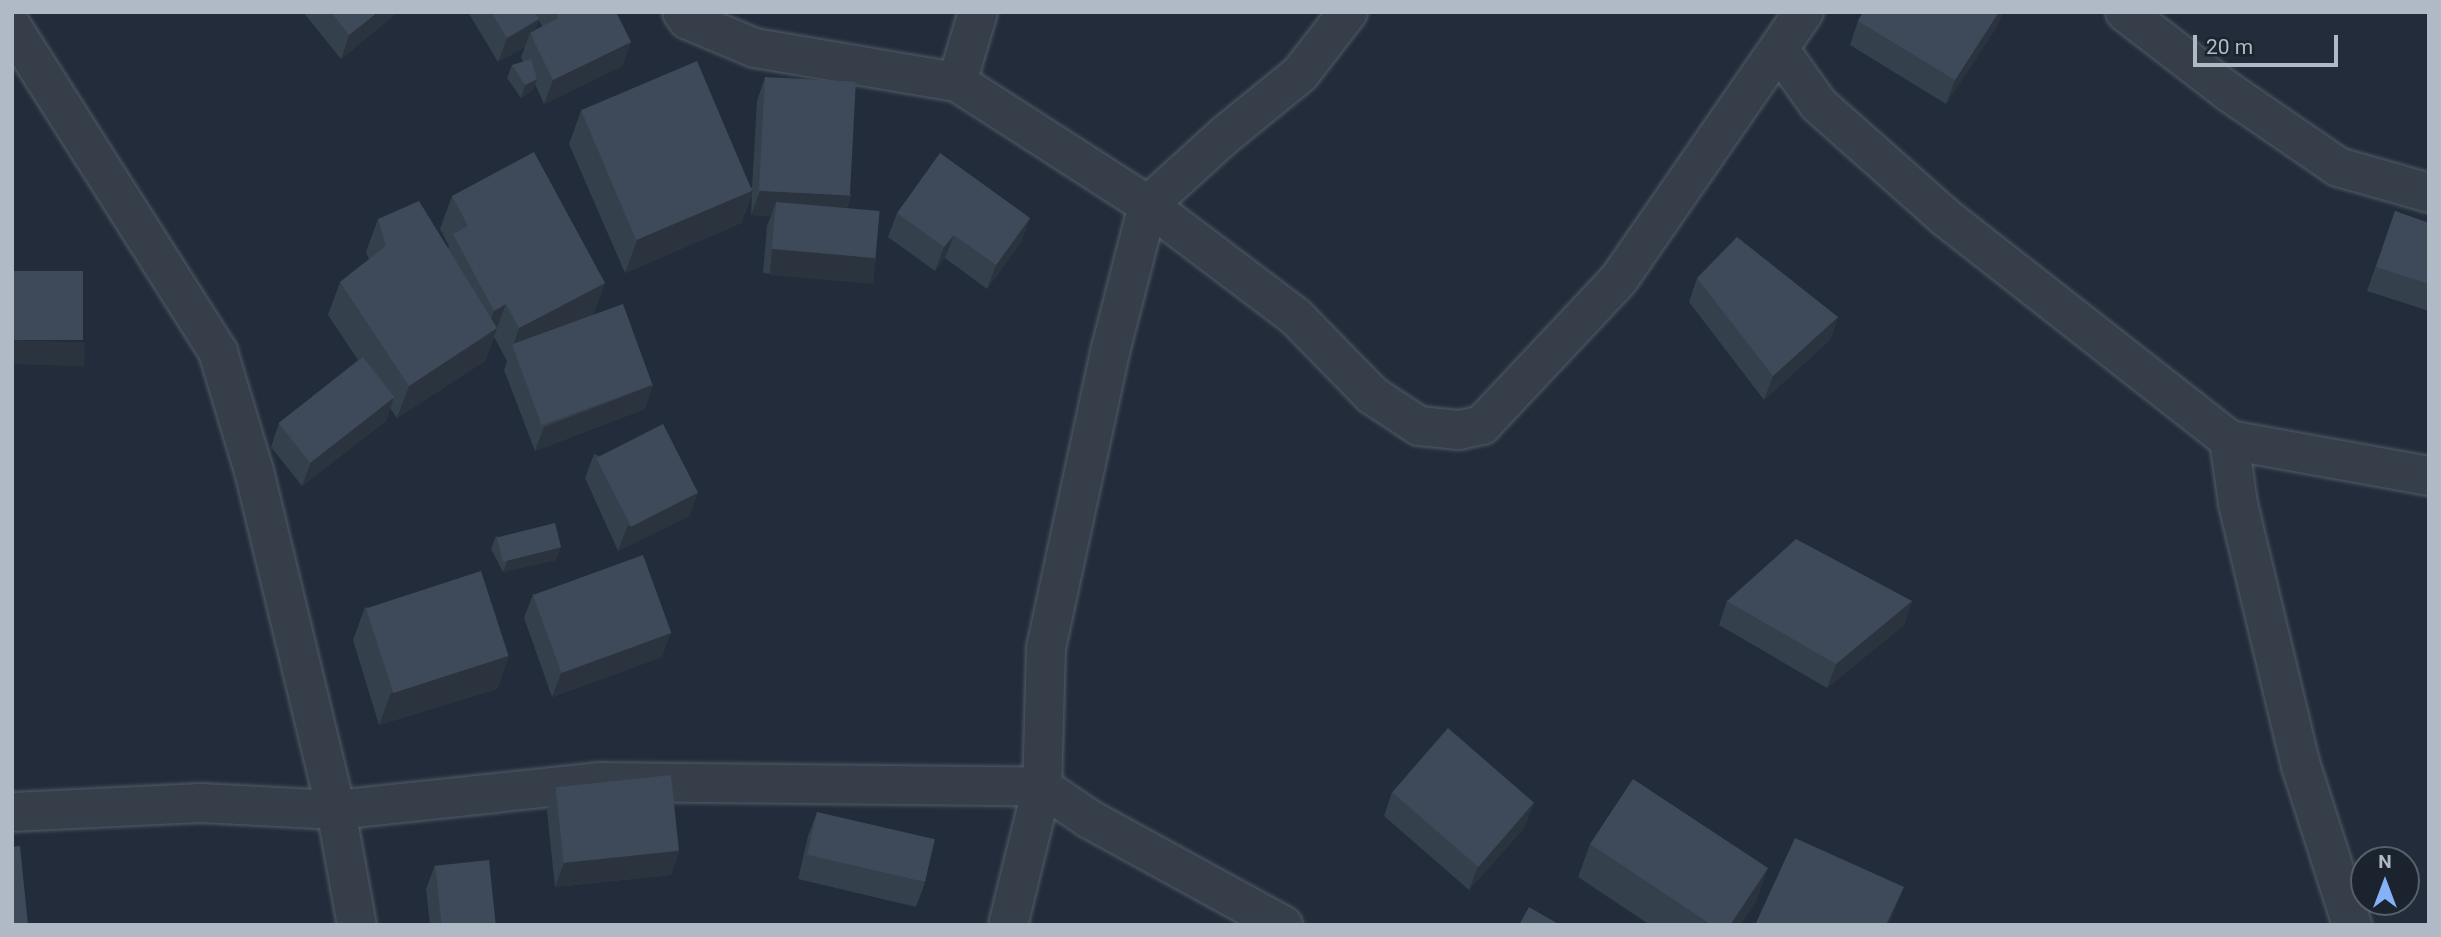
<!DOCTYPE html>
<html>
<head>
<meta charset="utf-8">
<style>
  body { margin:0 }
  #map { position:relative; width:2441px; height:937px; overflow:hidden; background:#222c3a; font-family:Roboto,sans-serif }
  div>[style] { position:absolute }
  .roads { filter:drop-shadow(0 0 2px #535c68) drop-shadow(0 0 2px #535c68) }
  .minor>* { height:38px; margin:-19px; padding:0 19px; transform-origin:19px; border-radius:19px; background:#363e4a }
  .wall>* { inset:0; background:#35404d }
  .shaded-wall>* { inset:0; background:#2b343e; transform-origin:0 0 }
  .building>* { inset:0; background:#3e4a59; transform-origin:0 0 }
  span { translate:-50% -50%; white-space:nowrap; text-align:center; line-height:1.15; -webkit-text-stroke:5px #1b232f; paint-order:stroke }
  .frame { position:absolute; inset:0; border:14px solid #b0b9c6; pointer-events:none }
  .north { position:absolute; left:2350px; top:846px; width:70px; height:70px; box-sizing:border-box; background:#1b232f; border:2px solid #575f6b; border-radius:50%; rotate:0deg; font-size:19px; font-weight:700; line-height:28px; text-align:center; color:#b0b9c6 }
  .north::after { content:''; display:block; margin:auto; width:24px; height:32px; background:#85b2f6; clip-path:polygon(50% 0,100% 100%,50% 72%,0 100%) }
  .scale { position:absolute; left:2193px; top:35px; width:145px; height:32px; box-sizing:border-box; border:4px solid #b0b9c6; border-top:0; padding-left:9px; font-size:21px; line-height:24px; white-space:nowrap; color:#b0b9c6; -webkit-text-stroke:5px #1b232f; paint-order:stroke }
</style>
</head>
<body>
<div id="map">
  <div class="roads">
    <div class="minor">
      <i style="left:682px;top:12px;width:10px;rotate:53deg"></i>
      <i style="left:688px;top:20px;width:73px;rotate:22.7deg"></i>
      <i style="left:755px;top:48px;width:205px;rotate:9.6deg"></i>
      <i style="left:978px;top:12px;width:73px;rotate:106.7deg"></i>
      <i style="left:957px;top:82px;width:227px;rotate:32.8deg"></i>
      <i style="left:1148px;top:205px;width:152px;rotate:104.5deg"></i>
      <i style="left:1110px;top:352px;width:303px;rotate:102.2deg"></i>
      <i style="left:1046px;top:648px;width:139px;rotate:91.6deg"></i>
      <i style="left:1042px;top:787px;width:59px;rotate:34deg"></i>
      <i style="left:1091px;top:820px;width:219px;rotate:28.7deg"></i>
      <i style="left:1348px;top:12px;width:78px;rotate:127.7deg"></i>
      <i style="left:1300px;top:74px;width:97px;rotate:140.9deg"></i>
      <i style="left:1225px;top:135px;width:104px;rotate:137.7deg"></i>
      <i style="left:1148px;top:205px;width:186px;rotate:37.1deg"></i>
      <i style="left:1296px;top:317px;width:109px;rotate:45.7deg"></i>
      <i style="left:1372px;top:395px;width:56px;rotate:33.4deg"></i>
      <i style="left:1419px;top:426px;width:40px;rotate:5.7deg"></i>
      <i style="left:1459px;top:430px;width:24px;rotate:-12deg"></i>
      <i style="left:1482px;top:425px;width:200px;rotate:-46.8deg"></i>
      <i style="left:1619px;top:279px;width:325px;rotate:-55.3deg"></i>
      <i style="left:2125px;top:12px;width:131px;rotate:37.6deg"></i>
      <i style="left:2229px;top:92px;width:132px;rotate:34.5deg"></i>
      <i style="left:2338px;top:167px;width:95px;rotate:15.9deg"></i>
      <i style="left:12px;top:27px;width:385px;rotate:57.6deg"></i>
      <i style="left:218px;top:352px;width:124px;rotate:73.2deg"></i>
      <i style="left:254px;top:471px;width:349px;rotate:76.4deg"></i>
      <i style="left:336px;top:810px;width:117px;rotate:79.7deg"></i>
      <i style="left:1779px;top:49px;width:69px;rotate:54.5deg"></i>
      <i style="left:1819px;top:105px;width:169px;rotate:41.6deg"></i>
      <i style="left:1945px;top:217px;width:361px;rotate:38.1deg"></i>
      <i style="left:2229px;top:440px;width:203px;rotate:10.2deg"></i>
      <i style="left:2229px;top:440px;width:65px;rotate:82deg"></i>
      <i style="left:2238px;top:504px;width:269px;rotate:76.5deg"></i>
      <i style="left:2301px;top:766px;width:167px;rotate:72.2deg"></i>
      <i style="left:12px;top:812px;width:189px;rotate:-2.7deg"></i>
      <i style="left:201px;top:803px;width:135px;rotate:3deg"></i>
      <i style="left:336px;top:810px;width:263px;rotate:-6.1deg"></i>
      <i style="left:598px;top:782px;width:444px;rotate:0.6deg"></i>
      <i style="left:1042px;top:787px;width:142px;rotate:103.8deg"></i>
    </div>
  </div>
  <div class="wall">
    <i style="clip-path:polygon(303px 12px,398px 12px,341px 59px)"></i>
    <i style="clip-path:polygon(evenodd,468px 12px,616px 12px,631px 42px,622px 66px,544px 104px,535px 84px,532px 91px,521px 98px,507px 78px,512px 65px,523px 62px,521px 57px,525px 47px,498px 62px,468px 12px,539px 20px,542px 26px,535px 30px,539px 20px)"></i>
    <i style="clip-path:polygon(1863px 12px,2003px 12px,1998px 25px,1946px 104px,1850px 45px,1858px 21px)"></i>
    <i style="clip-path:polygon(765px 77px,851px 195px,847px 208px,876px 259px,868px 283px,763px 273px,767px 226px,771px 216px,751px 215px,752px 194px,741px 223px,625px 273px,569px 144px,581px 111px,752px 188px,757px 101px)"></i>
    <i style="clip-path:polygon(452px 196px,605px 283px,593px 315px,653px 385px,645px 409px,535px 451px,504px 370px,507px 361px,494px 337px,485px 361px,397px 418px,390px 408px,386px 421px,302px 486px,271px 447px,279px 423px,358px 360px,328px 315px,340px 282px,369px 259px,366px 252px,378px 219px,448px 249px,449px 246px,440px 229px)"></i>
    <i style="clip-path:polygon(2395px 211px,2429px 223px,2429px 311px,2367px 291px)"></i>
    <i style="clip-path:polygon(897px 213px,1030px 218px,1021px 242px,987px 289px,945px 258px,935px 271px,888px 237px)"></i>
    <i style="clip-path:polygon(1697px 278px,1838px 317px,1830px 340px,1764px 400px,1689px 302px)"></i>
    <i style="clip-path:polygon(594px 454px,698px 493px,689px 516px,618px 551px,585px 478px)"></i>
    <i style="clip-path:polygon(496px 536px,556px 560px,503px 572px,491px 549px)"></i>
    <i style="clip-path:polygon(533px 594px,662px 657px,552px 697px,524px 618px)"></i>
    <i style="clip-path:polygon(1727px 601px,1912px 601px,1904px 625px,1827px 688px,1719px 625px)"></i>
    <i style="clip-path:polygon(365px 607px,509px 656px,497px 689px,379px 725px,353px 640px)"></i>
    <i style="clip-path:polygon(556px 787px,679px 851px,671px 875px,555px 887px,547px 811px)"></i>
    <i style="clip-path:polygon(1392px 792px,1525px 827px,1469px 890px,1384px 816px)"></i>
    <i style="clip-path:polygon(817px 812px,925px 883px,916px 907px,798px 879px,808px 836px)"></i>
    <i style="clip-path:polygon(1590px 844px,1768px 868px,1756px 901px,1740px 925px,1650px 925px,1578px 877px)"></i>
    <i style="clip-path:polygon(435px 865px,496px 925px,430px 925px,426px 889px)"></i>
  </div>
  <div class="shaded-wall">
    <i style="clip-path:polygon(378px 12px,398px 12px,341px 59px,349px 35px)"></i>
    <i style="clip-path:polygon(1999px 12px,2003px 12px,1998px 25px,1946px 104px,1955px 80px)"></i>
    <i style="clip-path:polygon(539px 19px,532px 38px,530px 33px,525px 47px,498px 62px,507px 38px)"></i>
    <i style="clip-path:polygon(631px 42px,622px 66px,544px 104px,553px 80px)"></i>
    <i style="clip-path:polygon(537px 79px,532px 91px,521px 98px,525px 85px)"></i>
    <i style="clip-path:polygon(753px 190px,741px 223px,625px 273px,637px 240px)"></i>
    <i style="clip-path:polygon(760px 191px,851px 195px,843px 219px,776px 202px,771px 216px,751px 215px)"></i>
    <i style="clip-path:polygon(1030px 218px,1021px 242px,987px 289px,996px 265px)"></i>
    <i style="clip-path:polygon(954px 235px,945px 258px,935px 271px,944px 247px)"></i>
    <i style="left:772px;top:249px;width:104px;height:26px;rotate:5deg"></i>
    <i style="clip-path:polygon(605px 283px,593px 315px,513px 346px,519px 328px)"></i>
    <i style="clip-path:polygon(506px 304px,485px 361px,397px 418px,409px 386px,485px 336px,494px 311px)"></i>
    <i style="clip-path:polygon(1838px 317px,1830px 340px,1764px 400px,1773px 376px)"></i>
    <i style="left:12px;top:340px;width:73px;height:24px;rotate:2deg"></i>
    <i style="clip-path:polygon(653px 385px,645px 409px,535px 451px,544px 427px)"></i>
    <i style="clip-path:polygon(394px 397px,386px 421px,302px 486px,311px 462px)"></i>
    <i style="clip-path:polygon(698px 493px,689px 516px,618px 551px,627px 527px)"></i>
    <i style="clip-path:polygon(561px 547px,556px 560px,503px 572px,508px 559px)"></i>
    <i style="clip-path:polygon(1912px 601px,1904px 625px,1827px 688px,1836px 664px)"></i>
    <i style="clip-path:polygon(671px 633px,662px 657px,552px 697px,561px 673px)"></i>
    <i style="clip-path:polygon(509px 656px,497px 689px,379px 725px,391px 693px)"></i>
    <i style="clip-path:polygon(1534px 803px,1525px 827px,1469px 890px,1478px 866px)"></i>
    <i style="clip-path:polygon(679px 851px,671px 875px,555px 887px,564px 863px)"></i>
    <i style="clip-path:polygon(1768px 868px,1756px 901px,1740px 925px,1730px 925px)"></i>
    <i style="clip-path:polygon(1904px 887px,1889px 925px,1886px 925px)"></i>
  </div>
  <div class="building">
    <i style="clip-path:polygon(331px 12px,378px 12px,349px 35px)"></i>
    <i style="clip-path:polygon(491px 12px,535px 12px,539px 19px,507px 38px)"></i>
    <i style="clip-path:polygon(556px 12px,616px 12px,631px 42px,553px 80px,530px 33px,558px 18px)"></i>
    <i style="clip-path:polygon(1863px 12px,1999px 12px,1955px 80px,1858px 21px)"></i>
    <i style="clip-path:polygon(531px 59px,537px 79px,525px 85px,512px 65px)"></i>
    <i style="left:697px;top:61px;width:141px;height:126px;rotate:67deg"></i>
    <i style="left:765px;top:77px;width:91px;height:114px;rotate:3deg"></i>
    <i style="clip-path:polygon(534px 152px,605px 283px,519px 328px,506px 304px,494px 311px,453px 234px,468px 226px,452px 196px)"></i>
    <i style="clip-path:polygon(940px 153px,1030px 218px,996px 265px,954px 235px,944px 247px,897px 213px)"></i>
    <i style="clip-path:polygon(419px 201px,497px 328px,409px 386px,340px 282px,386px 246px,378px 219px)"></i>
    <i style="left:776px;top:202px;width:104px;height:47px;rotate:5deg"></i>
    <i style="clip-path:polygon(2395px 211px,2429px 223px,2429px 284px,2376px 267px)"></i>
    <i style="clip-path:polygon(1737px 237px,1838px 317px,1773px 376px,1697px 278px)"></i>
    <i style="left:12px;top:271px;width:71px;height:69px"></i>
    <i style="left:623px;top:304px;width:86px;height:118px;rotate:70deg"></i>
    <i style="left:363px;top:357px;width:51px;height:107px;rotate:52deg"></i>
    <i style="left:663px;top:424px;width:77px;height:75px;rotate:63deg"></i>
    <i style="left:555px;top:523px;width:25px;height:60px;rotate:76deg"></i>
    <i style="clip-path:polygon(1796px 539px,1912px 601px,1836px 664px,1727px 601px)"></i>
    <i style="left:643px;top:555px;width:83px;height:117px;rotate:70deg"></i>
    <i style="left:481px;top:571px;width:89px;height:121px;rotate:72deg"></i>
    <i style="left:1448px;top:728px;width:114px;height:85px;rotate:41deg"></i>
    <i style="left:671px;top:775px;width:76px;height:116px;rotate:84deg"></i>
    <i style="clip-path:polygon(1633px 779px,1768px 868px,1730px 925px,1712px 925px,1590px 844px)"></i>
    <i style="left:817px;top:812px;width:121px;height:44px;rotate:13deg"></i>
    <i style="clip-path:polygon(1795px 838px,1904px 887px,1886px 925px,1755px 925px)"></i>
    <i style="clip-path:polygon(20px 846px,28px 925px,12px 925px,12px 847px)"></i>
    <i style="left:489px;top:860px;width:65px;height:54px;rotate:84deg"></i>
    <i style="clip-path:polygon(1529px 907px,1560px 925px,1519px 925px)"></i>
  </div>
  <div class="frame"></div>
  <div class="north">N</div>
  <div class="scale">20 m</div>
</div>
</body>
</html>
